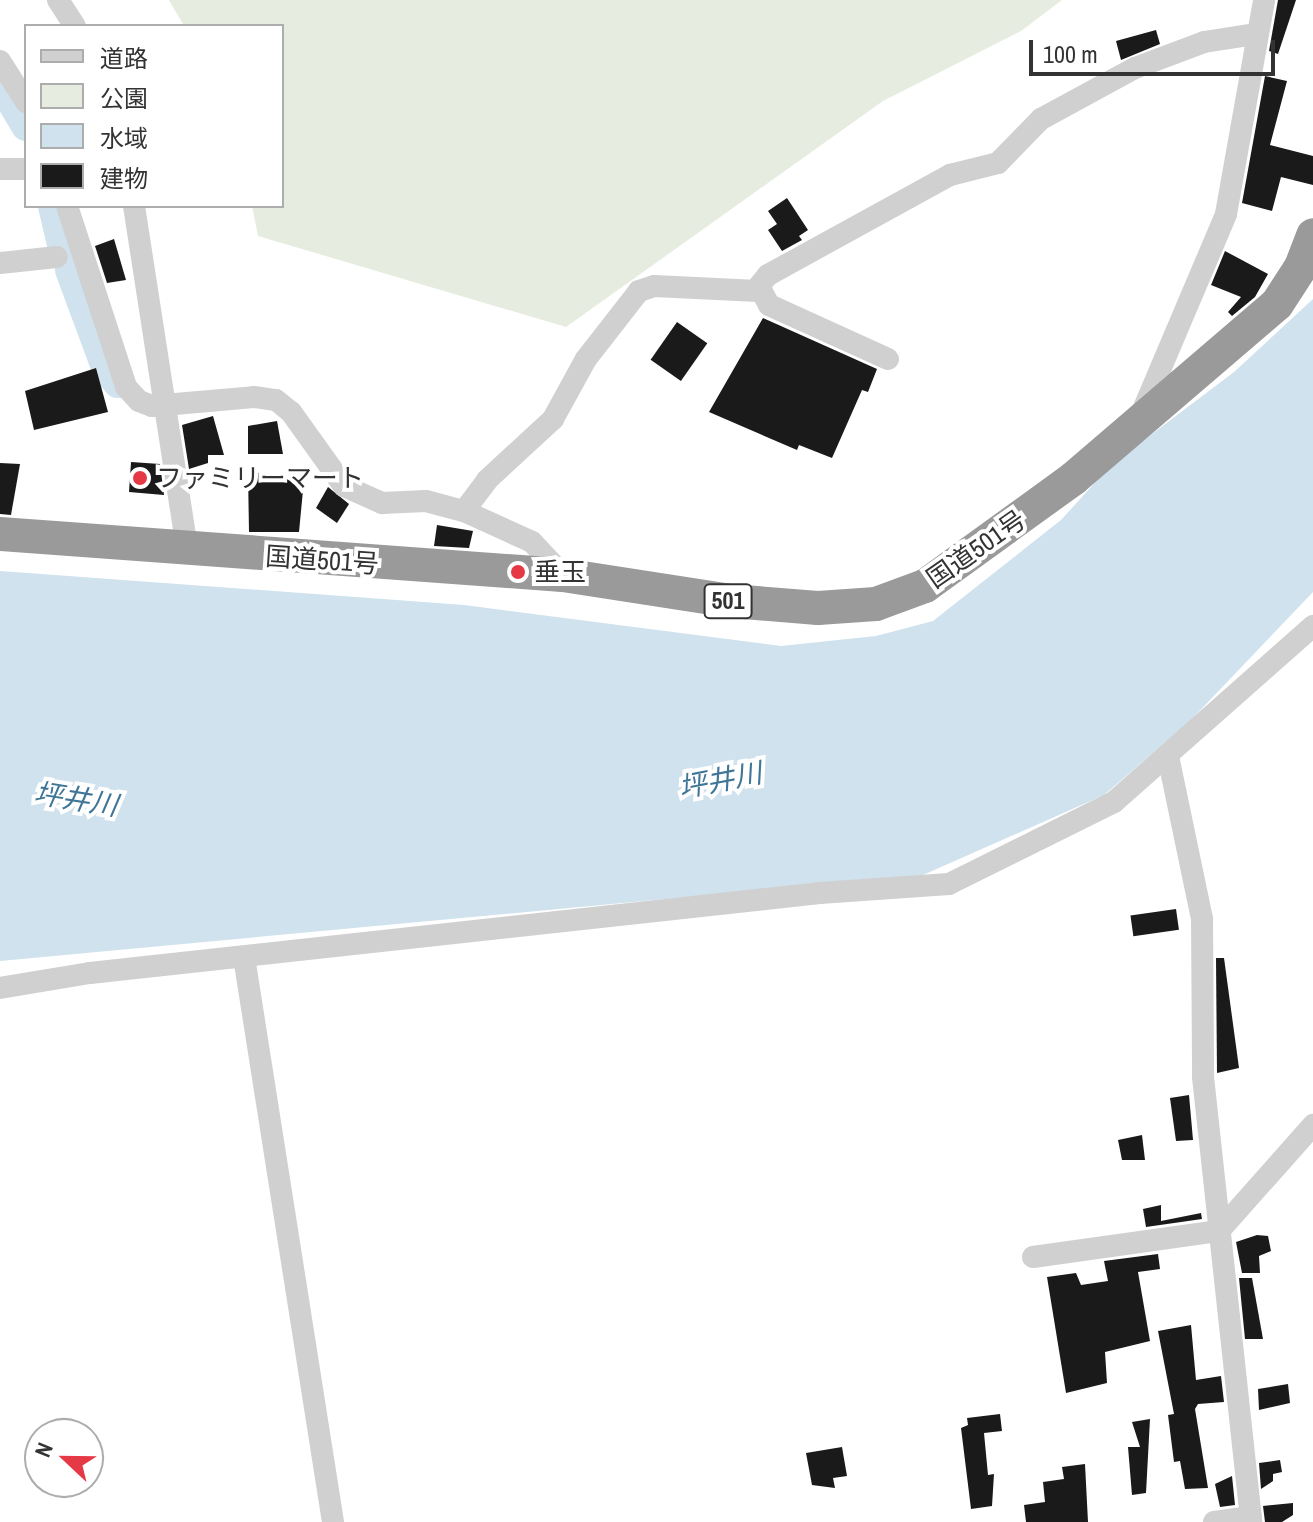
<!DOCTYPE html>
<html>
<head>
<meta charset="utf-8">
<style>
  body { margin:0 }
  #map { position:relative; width:1313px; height:1522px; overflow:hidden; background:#fff; font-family:"Archivo Narrow","Noto Sans JP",sans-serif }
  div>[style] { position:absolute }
  .green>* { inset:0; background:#e6ecdf }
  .water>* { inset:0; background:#cfe2ee }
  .river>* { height:30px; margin:-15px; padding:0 15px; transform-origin:15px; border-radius:15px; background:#cfe2ee }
  .building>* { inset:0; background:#1a1a1a; transform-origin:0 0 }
  .minor>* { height:22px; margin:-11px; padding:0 11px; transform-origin:11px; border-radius:11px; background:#d0d0d0 }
  .highway>* { height:34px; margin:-17px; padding:0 17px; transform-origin:17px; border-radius:17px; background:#9a9a9a }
  .dots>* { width:22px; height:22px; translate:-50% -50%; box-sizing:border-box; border:4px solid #fff; border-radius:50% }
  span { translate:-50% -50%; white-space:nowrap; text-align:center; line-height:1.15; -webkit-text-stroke:8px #fff; paint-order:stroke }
  .shield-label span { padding:2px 6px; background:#fff; border:2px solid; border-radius:6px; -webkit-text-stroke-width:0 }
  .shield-label { font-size:24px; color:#333; font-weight:700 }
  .poi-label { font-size:26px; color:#333 }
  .left { translate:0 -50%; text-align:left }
  .street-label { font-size:26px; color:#333 }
  .water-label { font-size:28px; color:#3f7597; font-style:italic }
  .legend { position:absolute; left:24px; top:24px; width:260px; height:184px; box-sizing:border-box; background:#fff; border:2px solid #adadad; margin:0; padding:10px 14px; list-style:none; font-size:24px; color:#333 }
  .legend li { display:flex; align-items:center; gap:16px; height:40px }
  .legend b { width:40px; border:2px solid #adadad }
  .north { position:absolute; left:24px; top:1418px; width:80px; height:80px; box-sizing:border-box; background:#fff; border:2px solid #adadad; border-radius:50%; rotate:292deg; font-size:22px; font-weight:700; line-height:32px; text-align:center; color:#333 }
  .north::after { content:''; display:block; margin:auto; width:28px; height:36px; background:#e63946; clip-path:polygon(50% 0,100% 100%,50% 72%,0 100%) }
  .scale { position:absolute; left:1029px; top:40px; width:246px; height:36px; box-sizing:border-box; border:4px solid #333; border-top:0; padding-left:10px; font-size:24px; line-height:28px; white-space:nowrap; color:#333; -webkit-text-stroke:6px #fff; paint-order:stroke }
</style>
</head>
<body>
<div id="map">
  <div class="green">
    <i style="clip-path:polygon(169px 0,1062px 0,1021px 31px,883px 101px,566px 327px,258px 236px,252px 206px,282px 206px,282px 26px,184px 26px)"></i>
  </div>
  <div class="water">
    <i style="clip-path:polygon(1313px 299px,1313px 592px,1189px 722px,1104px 795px,923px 875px,0 961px,0 571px,464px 605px,781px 646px,876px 636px,933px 621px,1061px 520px,1111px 465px,1234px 372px)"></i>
  </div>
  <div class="river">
    <i style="left:0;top:82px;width:51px;rotate:59.4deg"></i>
    <i style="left:53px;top:206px;width:48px;rotate:76.8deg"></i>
    <i style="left:70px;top:270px;width:107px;rotate:69.7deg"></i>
    <i style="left:107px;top:370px;width:17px;rotate:50deg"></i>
  </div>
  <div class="building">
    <i style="clip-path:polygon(1278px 0,1296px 0,1278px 54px,1269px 51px)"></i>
    <i style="clip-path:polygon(1156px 30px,1160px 44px,1121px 60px,1116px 41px)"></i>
    <i style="clip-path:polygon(1265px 76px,1287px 81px,1270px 145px,1313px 156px,1313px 185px,1281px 177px,1272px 211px,1242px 203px)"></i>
    <i style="clip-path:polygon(787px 198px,808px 230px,799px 236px,802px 240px,782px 251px,768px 230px,777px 224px,768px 211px)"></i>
    <i style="clip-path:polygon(114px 239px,126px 280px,107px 283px,95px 246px)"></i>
    <i style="clip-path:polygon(1225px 251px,1268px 274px,1255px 297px,1232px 316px,1228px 312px,1241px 297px,1211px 285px)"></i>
    <i style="clip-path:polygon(763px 318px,877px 369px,868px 392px,862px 390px,832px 458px,799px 445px,797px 450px,709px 412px)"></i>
    <i style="left:677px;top:322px;width:37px;height:46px;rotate:35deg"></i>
    <i style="clip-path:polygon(96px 368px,108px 412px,34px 430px,25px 391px)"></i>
    <i style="clip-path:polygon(213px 416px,224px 455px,208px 455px,208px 463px,189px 469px,182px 425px)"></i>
    <i style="clip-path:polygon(277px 421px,283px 454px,248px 454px,248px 426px)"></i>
    <i style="clip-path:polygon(131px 462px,160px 464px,164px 495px,129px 492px)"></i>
    <i style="clip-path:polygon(0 463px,20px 464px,11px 515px,0 514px)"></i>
    <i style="clip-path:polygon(248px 471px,304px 480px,299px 532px,249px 532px)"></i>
    <i style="clip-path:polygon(328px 487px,349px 504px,337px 523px,316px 508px)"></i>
    <i style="clip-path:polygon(437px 525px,473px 531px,469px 548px,434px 546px)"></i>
    <i style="left:1176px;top:909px;width:21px;height:46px;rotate:82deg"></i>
    <i style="clip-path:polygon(1216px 958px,1224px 958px,1239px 1068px,1217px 1073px)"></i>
    <i style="clip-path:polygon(1189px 1095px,1193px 1140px,1176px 1141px,1170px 1098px)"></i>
    <i style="clip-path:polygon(1142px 1135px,1145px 1160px,1122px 1160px,1118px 1140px)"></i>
    <i style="clip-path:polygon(1161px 1205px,1161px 1221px,1201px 1213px,1202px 1219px,1146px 1227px,1143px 1209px)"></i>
    <i style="clip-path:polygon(1257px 1235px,1268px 1236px,1271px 1251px,1259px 1256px,1260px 1273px,1242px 1273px,1236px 1242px)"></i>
    <i style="clip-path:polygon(1158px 1254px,1160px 1269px,1138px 1272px,1150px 1341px,1105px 1352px,1107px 1383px,1066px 1393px,1047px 1277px,1076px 1273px,1081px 1285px,1108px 1281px,1104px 1261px)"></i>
    <i style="clip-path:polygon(1239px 1278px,1252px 1278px,1263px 1339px,1245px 1339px)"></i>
    <i style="clip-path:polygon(1191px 1325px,1196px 1380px,1221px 1376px,1224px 1402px,1198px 1404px,1195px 1409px,1208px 1488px,1185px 1489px,1180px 1461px,1174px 1462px,1168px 1415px,1174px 1414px,1158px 1331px)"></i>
    <i style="clip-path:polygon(1288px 1384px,1290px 1403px,1259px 1410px,1258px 1389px)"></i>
    <i style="clip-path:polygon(1000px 1414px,1002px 1431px,984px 1433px,988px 1475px,994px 1474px,992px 1506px,971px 1509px,961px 1428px,968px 1425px,967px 1418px)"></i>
    <i style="clip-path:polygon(1150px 1419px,1146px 1493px,1132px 1495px,1128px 1447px,1140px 1447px,1132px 1422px)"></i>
    <i style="clip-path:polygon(842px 1447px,847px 1476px,833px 1478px,835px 1488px,812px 1485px,806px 1453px)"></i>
    <i style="clip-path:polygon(1280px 1460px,1282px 1472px,1273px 1474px,1273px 1481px,1261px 1489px,1259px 1463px)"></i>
    <i style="clip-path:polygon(1085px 1464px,1088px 1522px,1026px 1522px,1024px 1505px,1045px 1502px,1043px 1482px,1064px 1479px,1062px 1467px)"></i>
    <i style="clip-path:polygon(1232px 1476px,1235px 1505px,1220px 1507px,1215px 1484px)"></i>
    <i style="clip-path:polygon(1293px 1503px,1293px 1515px,1282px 1522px,1265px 1522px,1263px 1506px)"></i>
  </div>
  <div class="minor">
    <i style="left:58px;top:0;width:31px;rotate:57deg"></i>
    <i style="left:0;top:61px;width:49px;rotate:57.6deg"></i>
    <i style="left:0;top:169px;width:26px"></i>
    <i style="left:67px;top:206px;width:190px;rotate:71.9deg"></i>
    <i style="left:126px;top:387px;width:19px;rotate:47deg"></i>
    <i style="left:139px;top:401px;width:14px;rotate:21deg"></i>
    <i style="left:152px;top:406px;width:102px;rotate:-5deg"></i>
    <i style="left:254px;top:397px;width:22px;rotate:8deg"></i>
    <i style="left:276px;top:400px;width:19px;rotate:39deg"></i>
    <i style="left:291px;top:412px;width:91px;rotate:54.4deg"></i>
    <i style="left:344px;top:486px;width:42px;rotate:24.1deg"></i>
    <i style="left:382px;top:503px;width:44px;rotate:-2.6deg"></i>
    <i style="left:426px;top:501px;width:39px;rotate:15deg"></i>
    <i style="left:464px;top:511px;width:75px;rotate:24.5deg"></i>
    <i style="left:532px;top:542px;width:45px;rotate:46.8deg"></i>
    <i style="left:134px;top:206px;width:347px;rotate:81.2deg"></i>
    <i style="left:0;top:263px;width:57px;rotate:-6deg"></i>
    <i style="left:888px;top:359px;width:131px;rotate:-155.6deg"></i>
    <i style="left:769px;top:305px;width:21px;rotate:-118deg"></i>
    <i style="left:759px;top:286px;width:14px;rotate:-51deg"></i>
    <i style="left:768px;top:275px;width:208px;rotate:-28.8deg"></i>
    <i style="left:950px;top:175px;width:49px;rotate:-14deg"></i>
    <i style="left:998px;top:163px;width:62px;rotate:-45.7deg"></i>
    <i style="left:1041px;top:119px;width:107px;rotate:-28.5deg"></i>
    <i style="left:1135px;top:68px;width:74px;rotate:-20.6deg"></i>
    <i style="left:1204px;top:42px;width:53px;rotate:-8.7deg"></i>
    <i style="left:1140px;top:417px;width:220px;rotate:-67deg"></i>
    <i style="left:1226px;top:214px;width:217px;rotate:-79.9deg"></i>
    <i style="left:464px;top:511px;width:39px;rotate:-53deg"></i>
    <i style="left:487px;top:480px;width:90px;rotate:-42.7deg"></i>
    <i style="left:553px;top:419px;width:68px;rotate:-61.2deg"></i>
    <i style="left:586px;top:359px;width:86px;rotate:-52.1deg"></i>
    <i style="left:639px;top:291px;width:16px;rotate:-18deg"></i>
    <i style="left:654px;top:286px;width:104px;rotate:2.8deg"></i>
    <i style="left:1168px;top:756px;width:167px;rotate:78.2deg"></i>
    <i style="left:1202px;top:919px;width:158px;rotate:89.6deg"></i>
    <i style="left:1203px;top:1077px;width:448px;rotate:83.8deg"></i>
    <i style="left:244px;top:957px;width:572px;rotate:81.05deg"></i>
    <i style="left:0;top:988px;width:91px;rotate:-9.5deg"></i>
    <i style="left:90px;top:973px;width:734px;rotate:-6.25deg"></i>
    <i style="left:820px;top:893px;width:129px;rotate:-4deg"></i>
    <i style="left:949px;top:884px;width:184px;rotate:-26.4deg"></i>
    <i style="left:1114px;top:802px;width:266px;rotate:-41.5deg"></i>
    <i style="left:1033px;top:1257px;width:188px;rotate:-8deg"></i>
    <i style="left:1219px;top:1231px;width:142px;rotate:-48.4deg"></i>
    <i style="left:1214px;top:1522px;width:37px;rotate:-8deg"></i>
  </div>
  <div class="highway">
    <i style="left:0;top:534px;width:564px;rotate:4.17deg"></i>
    <i style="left:563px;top:575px;width:170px;rotate:8.8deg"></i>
    <i style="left:731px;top:601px;width:87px;rotate:4.6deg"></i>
    <i style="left:818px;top:608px;width:58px;rotate:-3.9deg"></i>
    <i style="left:876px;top:604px;width:52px;rotate:-20.2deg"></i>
    <i style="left:925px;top:586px;width:184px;rotate:-35.9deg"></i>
    <i style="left:1074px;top:478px;width:267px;rotate:-40.6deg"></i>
    <i style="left:1277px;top:304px;width:44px;rotate:-57deg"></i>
    <i style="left:1301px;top:267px;width:34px;rotate:-69deg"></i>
  </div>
  <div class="dots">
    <i style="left:140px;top:478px;background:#e63946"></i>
    <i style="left:518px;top:572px;background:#e63946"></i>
  </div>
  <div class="shield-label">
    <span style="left:728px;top:601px">501</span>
  </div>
  <div class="poi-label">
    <span class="left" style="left:156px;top:478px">ファミリーマート</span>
    <span class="left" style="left:534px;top:572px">垂玉</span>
  </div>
  <div class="street-label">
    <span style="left:976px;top:549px;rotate:-35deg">国道501号</span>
    <span style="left:322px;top:560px;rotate:4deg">国道501号</span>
  </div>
  <div class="water-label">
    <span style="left:720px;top:780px;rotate:-11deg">坪井川</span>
    <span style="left:76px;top:799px;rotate:9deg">坪井川</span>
  </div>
  <ul class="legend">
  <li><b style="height:10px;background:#d0d0d0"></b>道路</li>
  <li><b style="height:22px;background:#e6ecdf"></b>公園</li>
  <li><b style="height:22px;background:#cfe2ee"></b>水域</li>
  <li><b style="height:22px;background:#1a1a1a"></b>建物</li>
  </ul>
  <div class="north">N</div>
  <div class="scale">100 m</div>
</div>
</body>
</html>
